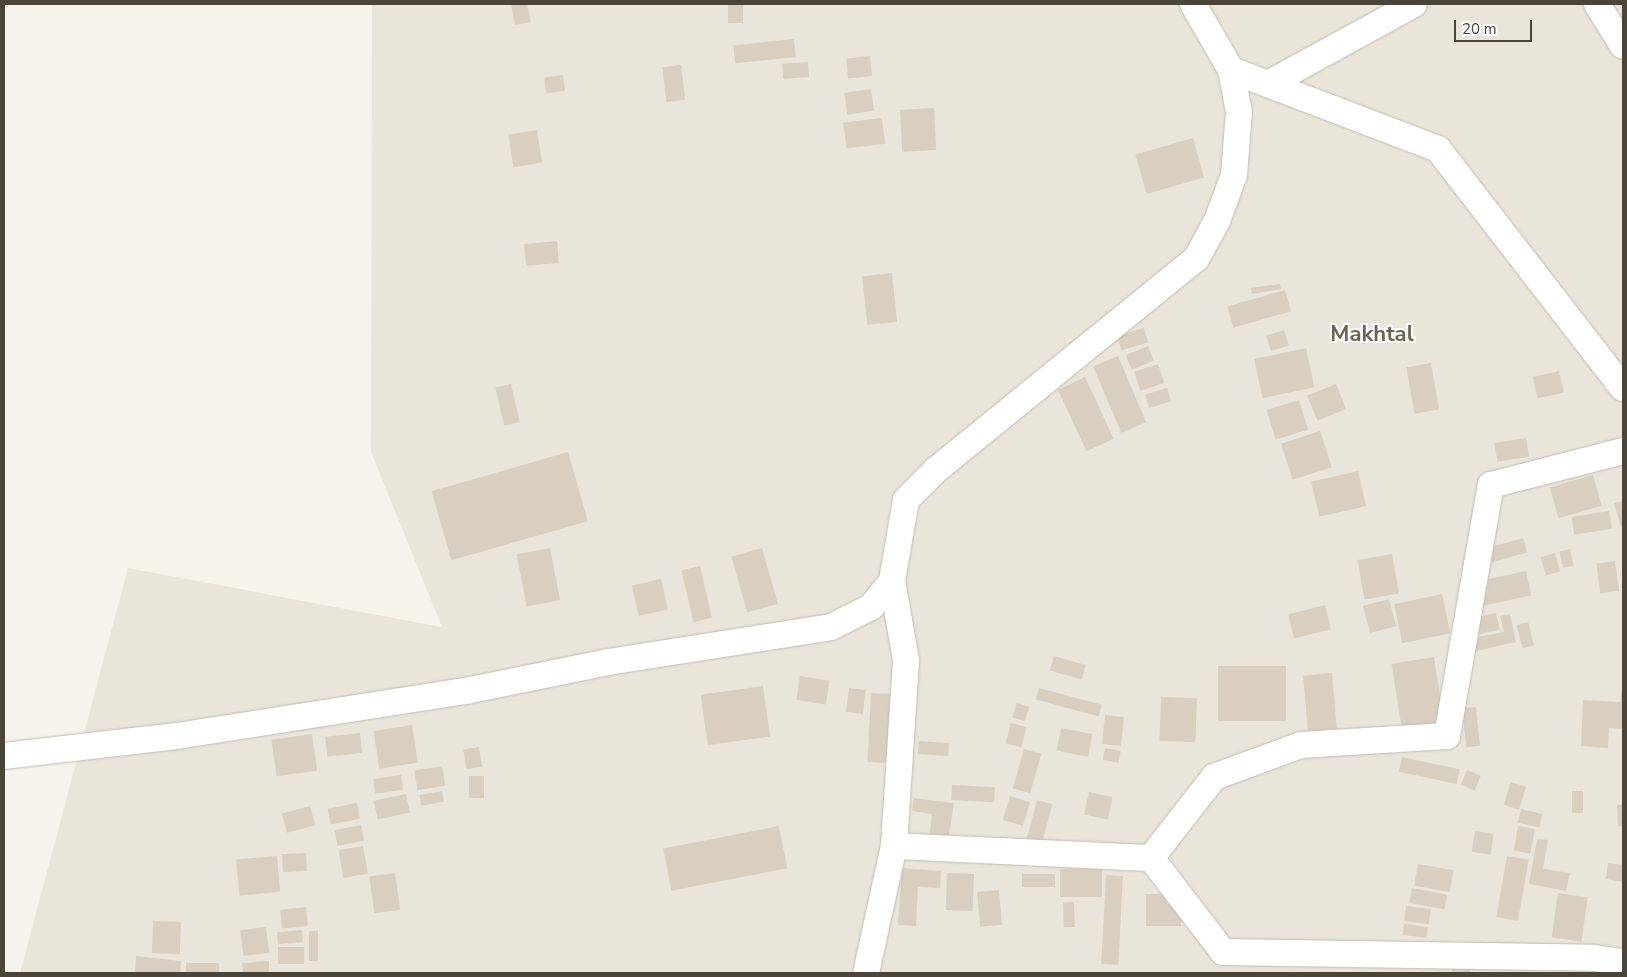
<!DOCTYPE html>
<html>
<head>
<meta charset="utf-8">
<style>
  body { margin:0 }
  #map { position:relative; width:1627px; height:977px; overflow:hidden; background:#f6f3ec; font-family:"Nunito Sans",sans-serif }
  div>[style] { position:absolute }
  .residential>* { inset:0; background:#eae5da }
  .building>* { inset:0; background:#d8cfc1; transform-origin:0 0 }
  .roads { filter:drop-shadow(0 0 1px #c2bbae) drop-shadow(0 0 1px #c2bbae) }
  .minor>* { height:26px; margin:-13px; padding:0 13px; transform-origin:13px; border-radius:13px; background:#fff }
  span { translate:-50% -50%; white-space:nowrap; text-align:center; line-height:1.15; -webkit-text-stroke:4px #fff; paint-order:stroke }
  .district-label { font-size:22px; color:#6e6250; font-weight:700 }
  .frame { position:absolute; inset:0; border:5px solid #4b4439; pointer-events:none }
  .scale { position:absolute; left:1454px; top:20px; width:78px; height:22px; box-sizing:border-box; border:2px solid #4b4439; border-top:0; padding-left:6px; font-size:15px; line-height:18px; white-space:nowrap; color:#4b4439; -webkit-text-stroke:4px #fff; paint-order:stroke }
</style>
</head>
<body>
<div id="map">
  <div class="residential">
    <i style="clip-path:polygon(372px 4px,1623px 4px,1623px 973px,20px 973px,128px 568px,442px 627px,371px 452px)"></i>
  </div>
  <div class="building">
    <i style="clip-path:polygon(511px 4px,527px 4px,531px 22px,515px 25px)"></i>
    <i style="left:728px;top:4px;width:15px;height:19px"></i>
    <i style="left:794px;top:39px;width:18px;height:61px;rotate:84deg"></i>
    <i style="left:870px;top:56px;width:20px;height:24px;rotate:84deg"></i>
    <i style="left:808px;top:62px;width:15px;height:26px;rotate:86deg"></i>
    <i style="left:681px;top:65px;width:35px;height:19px;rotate:83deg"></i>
    <i style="left:563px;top:75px;width:16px;height:19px;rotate:83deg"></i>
    <i style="left:871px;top:89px;width:22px;height:27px;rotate:82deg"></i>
    <i style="left:934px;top:108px;width:42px;height:34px;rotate:87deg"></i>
    <i style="left:882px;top:118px;width:26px;height:39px;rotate:83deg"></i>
    <i style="left:537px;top:130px;width:33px;height:29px;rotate:81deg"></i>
    <i style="left:1193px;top:138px;width:41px;height:60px;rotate:74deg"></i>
    <i style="left:557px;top:241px;width:22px;height:33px;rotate:85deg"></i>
    <i style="left:892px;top:273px;width:49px;height:30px;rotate:84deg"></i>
    <i style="clip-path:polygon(1280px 284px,1281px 289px,1252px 294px,1251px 288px)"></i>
    <i style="left:1285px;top:290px;width:22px;height:60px;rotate:74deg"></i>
    <i style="left:1144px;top:328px;width:15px;height:28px;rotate:74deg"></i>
    <i style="left:1284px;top:330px;width:16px;height:19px;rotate:72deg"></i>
    <i style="left:1148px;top:346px;width:16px;height:24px;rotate:68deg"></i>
    <i style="left:1306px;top:348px;width:40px;height:53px;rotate:78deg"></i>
    <i style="left:1118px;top:356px;width:72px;height:27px;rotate:67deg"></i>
    <i style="left:1431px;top:363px;width:47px;height:25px;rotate:80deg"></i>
    <i style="left:1158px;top:364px;width:20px;height:25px;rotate:72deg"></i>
    <i style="left:1559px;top:371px;width:22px;height:27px;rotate:77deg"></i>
    <i style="left:1085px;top:377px;width:68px;height:30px;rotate:65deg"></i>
    <i style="left:511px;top:384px;width:39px;height:16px;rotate:77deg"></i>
    <i style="left:1336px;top:384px;width:27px;height:31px;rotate:68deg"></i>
    <i style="left:1167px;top:388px;width:14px;height:23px;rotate:73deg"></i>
    <i style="left:1299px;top:400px;width:31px;height:34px;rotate:73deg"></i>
    <i style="left:1320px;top:431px;width:38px;height:41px;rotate:72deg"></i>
    <i style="left:1526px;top:438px;width:19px;height:32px;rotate:81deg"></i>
    <i style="left:568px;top:452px;width:72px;height:142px;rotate:74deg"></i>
    <i style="left:1358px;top:471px;width:36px;height:48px;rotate:77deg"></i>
    <i style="left:1593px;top:475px;width:32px;height:45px;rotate:74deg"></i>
    <i style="clip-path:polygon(1623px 501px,1623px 526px,1621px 527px,1614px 503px)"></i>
    <i style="left:1609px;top:511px;width:18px;height:38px;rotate:81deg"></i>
    <i style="left:1523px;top:538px;width:15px;height:43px;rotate:74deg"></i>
    <i style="left:550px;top:548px;width:53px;height:34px;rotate:79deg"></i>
    <i style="left:762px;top:548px;width:58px;height:32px;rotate:74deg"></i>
    <i style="left:1570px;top:549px;width:17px;height:11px;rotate:77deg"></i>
    <i style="left:1555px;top:553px;width:19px;height:15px;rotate:74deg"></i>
    <i style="left:1392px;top:554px;width:40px;height:35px;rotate:80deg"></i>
    <i style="left:1615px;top:561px;width:30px;height:19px;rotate:82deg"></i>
    <i style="left:700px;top:566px;width:53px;height:19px;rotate:77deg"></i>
    <i style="left:1526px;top:571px;width:25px;height:49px;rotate:78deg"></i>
    <i style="left:661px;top:579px;width:31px;height:30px;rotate:77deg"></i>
    <i style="left:1442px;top:594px;width:40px;height:49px;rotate:78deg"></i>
    <i style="left:1389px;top:599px;width:28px;height:27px;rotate:75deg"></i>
    <i style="left:1325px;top:605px;width:25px;height:38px;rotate:76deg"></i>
    <i style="left:1496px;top:613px;width:17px;height:27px;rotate:77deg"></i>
    <i style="clip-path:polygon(1510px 614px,1516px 642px,1476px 651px,1473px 638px,1504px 632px,1500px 616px)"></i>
    <i style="left:1528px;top:622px;width:24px;height:12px;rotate:75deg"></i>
    <i style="left:1054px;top:656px;width:33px;height:15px;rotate:16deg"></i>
    <i style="left:1434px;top:657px;width:69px;height:43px;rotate:81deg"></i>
    <i style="left:1218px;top:666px;width:68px;height:55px"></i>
    <i style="left:1332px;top:673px;width:56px;height:29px;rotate:85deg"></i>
    <i style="left:800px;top:676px;width:30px;height:24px;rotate:9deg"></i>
    <i style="left:763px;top:686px;width:51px;height:63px;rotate:82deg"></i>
    <i style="left:849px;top:688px;width:17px;height:24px;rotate:7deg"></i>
    <i style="left:1039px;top:688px;width:65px;height:12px;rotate:15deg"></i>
    <i style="clip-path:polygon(1621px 692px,1623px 692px,1623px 729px,1609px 728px,1608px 748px,1581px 746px,1583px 700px,1620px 702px)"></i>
    <i style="left:871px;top:693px;width:19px;height:69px;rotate:3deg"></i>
    <i style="left:1161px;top:697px;width:36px;height:44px;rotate:2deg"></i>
    <i style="left:1017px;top:703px;width:13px;height:15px;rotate:18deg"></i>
    <i style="left:1476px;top:707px;width:39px;height:14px;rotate:84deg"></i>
    <i style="left:1105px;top:715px;width:19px;height:29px;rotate:6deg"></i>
    <i style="left:1011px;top:723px;width:16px;height:21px;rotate:15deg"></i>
    <i style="left:412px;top:725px;width:38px;height:39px;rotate:81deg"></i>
    <i style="left:1061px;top:728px;width:32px;height:23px;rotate:11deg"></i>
    <i style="left:360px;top:733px;width:20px;height:35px;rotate:84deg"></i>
    <i style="left:312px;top:734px;width:37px;height:41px;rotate:82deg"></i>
    <i style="left:919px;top:741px;width:30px;height:13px;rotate:4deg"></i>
    <i style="left:479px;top:747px;width:20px;height:16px;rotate:81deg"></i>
    <i style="left:1105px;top:748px;width:16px;height:12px;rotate:11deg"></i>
    <i style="left:1024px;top:749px;width:18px;height:41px;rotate:16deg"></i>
    <i style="left:1402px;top:757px;width:59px;height:15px;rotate:12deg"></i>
    <i style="left:442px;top:766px;width:20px;height:28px;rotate:81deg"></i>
    <i style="left:1467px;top:770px;width:15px;height:16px;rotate:23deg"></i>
    <i style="left:401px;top:775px;width:15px;height:28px;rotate:82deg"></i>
    <i style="left:484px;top:776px;width:22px;height:15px;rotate:90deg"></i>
    <i style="left:1511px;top:782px;width:16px;height:24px;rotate:18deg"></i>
    <i style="left:952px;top:785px;width:43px;height:15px;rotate:3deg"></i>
    <i style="left:442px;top:791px;width:11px;height:23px;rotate:80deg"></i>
    <i style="left:1572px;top:791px;width:11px;height:22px"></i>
    <i style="left:1089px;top:792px;width:24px;height:23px;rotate:12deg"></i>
    <i style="left:406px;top:794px;width:19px;height:33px;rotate:78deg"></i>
    <i style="left:1010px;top:796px;width:21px;height:25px;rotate:17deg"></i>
    <i style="clip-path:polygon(914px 798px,954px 803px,948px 841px,929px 838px,932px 814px,912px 811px)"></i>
    <i style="left:1037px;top:800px;width:16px;height:43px;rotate:15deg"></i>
    <i style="left:357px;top:803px;width:16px;height:30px;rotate:79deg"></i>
    <i style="clip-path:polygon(1617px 805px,1623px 805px,1623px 826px,1618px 826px)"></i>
    <i style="left:310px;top:806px;width:20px;height:29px;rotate:75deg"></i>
    <i style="left:1521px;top:809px;width:22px;height:14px;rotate:13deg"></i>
    <i style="left:361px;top:825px;width:16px;height:27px;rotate:79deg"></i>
    <i style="left:779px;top:826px;width:43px;height:118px;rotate:79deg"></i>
    <i style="left:1518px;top:826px;width:17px;height:25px;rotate:10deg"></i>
    <i style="left:1475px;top:831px;width:19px;height:21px;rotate:9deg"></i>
    <i style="clip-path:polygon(1537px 839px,1548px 840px,1543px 869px,1570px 873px,1566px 891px,1529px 884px)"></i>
    <i style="left:363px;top:846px;width:28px;height:25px;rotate:80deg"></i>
    <i style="left:306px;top:853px;width:18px;height:24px;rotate:87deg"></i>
    <i style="left:277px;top:856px;width:36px;height:41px;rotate:85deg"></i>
    <i style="left:1507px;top:856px;width:22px;height:62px;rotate:10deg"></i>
    <i style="clip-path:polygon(1608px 863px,1623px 865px,1623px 882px,1606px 879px)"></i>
    <i style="left:1418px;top:864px;width:36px;height:22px;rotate:10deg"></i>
    <i style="clip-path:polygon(902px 868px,941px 871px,940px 888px,918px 887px,916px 926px,898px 925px)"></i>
    <i style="left:1102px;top:869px;width:28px;height:42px;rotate:90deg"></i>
    <i style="left:395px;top:873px;width:37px;height:26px;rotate:82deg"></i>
    <i style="left:947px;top:873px;width:27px;height:37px;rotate:2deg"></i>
    <i style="left:1022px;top:874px;width:33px;height:13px"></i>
    <i style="left:1106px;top:875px;width:17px;height:89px;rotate:3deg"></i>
    <i style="left:1412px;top:888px;width:36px;height:15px;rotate:11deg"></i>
    <i style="left:999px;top:890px;width:35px;height:22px;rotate:85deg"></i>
    <i style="left:1558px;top:893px;width:30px;height:45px;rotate:8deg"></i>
    <i style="clip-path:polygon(1146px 894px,1166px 894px,1167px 904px,1181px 904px,1181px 926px,1146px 926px)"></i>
    <i style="left:1074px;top:902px;width:25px;height:11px;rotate:88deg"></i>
    <i style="left:1406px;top:906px;width:25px;height:15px;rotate:7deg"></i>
    <i style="left:306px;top:907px;width:19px;height:26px;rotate:84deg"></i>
    <i style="left:153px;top:921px;width:28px;height:32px;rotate:2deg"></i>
    <i style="left:1404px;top:924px;width:24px;height:11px;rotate:7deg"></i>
    <i style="left:266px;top:927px;width:26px;height:26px;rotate:83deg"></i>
    <i style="left:302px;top:930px;width:12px;height:25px;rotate:85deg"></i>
    <i style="left:309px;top:931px;width:9px;height:30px"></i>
    <i style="left:278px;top:947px;width:26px;height:17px"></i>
    <i style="clip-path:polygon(136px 956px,181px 961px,180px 973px,135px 973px)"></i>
    <i style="clip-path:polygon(269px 961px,269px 973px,243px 973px,242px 963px)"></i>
    <i style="left:186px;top:963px;width:33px;height:10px"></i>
    <i style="clip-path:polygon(1470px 968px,1470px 973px,1452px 973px,1452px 969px)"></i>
  </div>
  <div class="roads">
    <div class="minor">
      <i style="left:1597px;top:4px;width:49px;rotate:58.2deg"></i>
      <i style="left:1231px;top:70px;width:222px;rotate:20.9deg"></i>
      <i style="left:1438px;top:149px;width:302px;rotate:52.3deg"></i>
      <i style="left:1268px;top:84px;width:166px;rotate:-28.7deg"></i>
      <i style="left:4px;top:756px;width:174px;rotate:-6.6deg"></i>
      <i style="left:177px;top:736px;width:292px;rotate:-8.9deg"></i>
      <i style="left:466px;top:691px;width:145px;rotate:-11.5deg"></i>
      <i style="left:608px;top:662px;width:226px;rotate:-8.9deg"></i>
      <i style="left:831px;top:627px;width:45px;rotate:-26.6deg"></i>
      <i style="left:871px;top:607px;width:33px;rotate:-51deg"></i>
      <i style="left:892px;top:581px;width:82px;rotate:-80.2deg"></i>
      <i style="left:906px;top:500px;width:42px;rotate:-45deg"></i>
      <i style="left:936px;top:470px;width:335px;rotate:-39.1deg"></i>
      <i style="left:1196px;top:259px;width:43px;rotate:-61.1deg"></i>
      <i style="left:1217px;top:221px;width:49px;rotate:-69.7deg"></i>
      <i style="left:1234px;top:175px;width:63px;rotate:-85.5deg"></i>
      <i style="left:1239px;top:112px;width:43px;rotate:-100.8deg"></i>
      <i style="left:1231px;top:70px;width:76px;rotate:-119.9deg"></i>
      <i style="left:894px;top:846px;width:257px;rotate:2.7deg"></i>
      <i style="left:1151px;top:858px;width:118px;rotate:52.5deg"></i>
      <i style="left:1223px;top:952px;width:371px;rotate:0.9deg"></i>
      <i style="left:1594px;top:958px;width:29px;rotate:8deg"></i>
      <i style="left:1151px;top:858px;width:103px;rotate:-52.1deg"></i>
      <i style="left:1214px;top:777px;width:93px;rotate:-20.2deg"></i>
      <i style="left:1301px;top:745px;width:146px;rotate:-3.5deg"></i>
      <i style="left:1447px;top:736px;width:255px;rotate:-80.1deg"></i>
      <i style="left:1491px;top:485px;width:136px;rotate:-14.4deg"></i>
      <i style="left:866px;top:973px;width:130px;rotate:-77.6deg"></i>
      <i style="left:894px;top:846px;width:186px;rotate:-86.3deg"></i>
      <i style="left:906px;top:660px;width:80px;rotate:-100deg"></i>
    </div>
  </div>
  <div class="district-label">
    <span style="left:1372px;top:335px">Makhtal</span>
  </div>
  <div class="frame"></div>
  <div class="scale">20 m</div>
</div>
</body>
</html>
